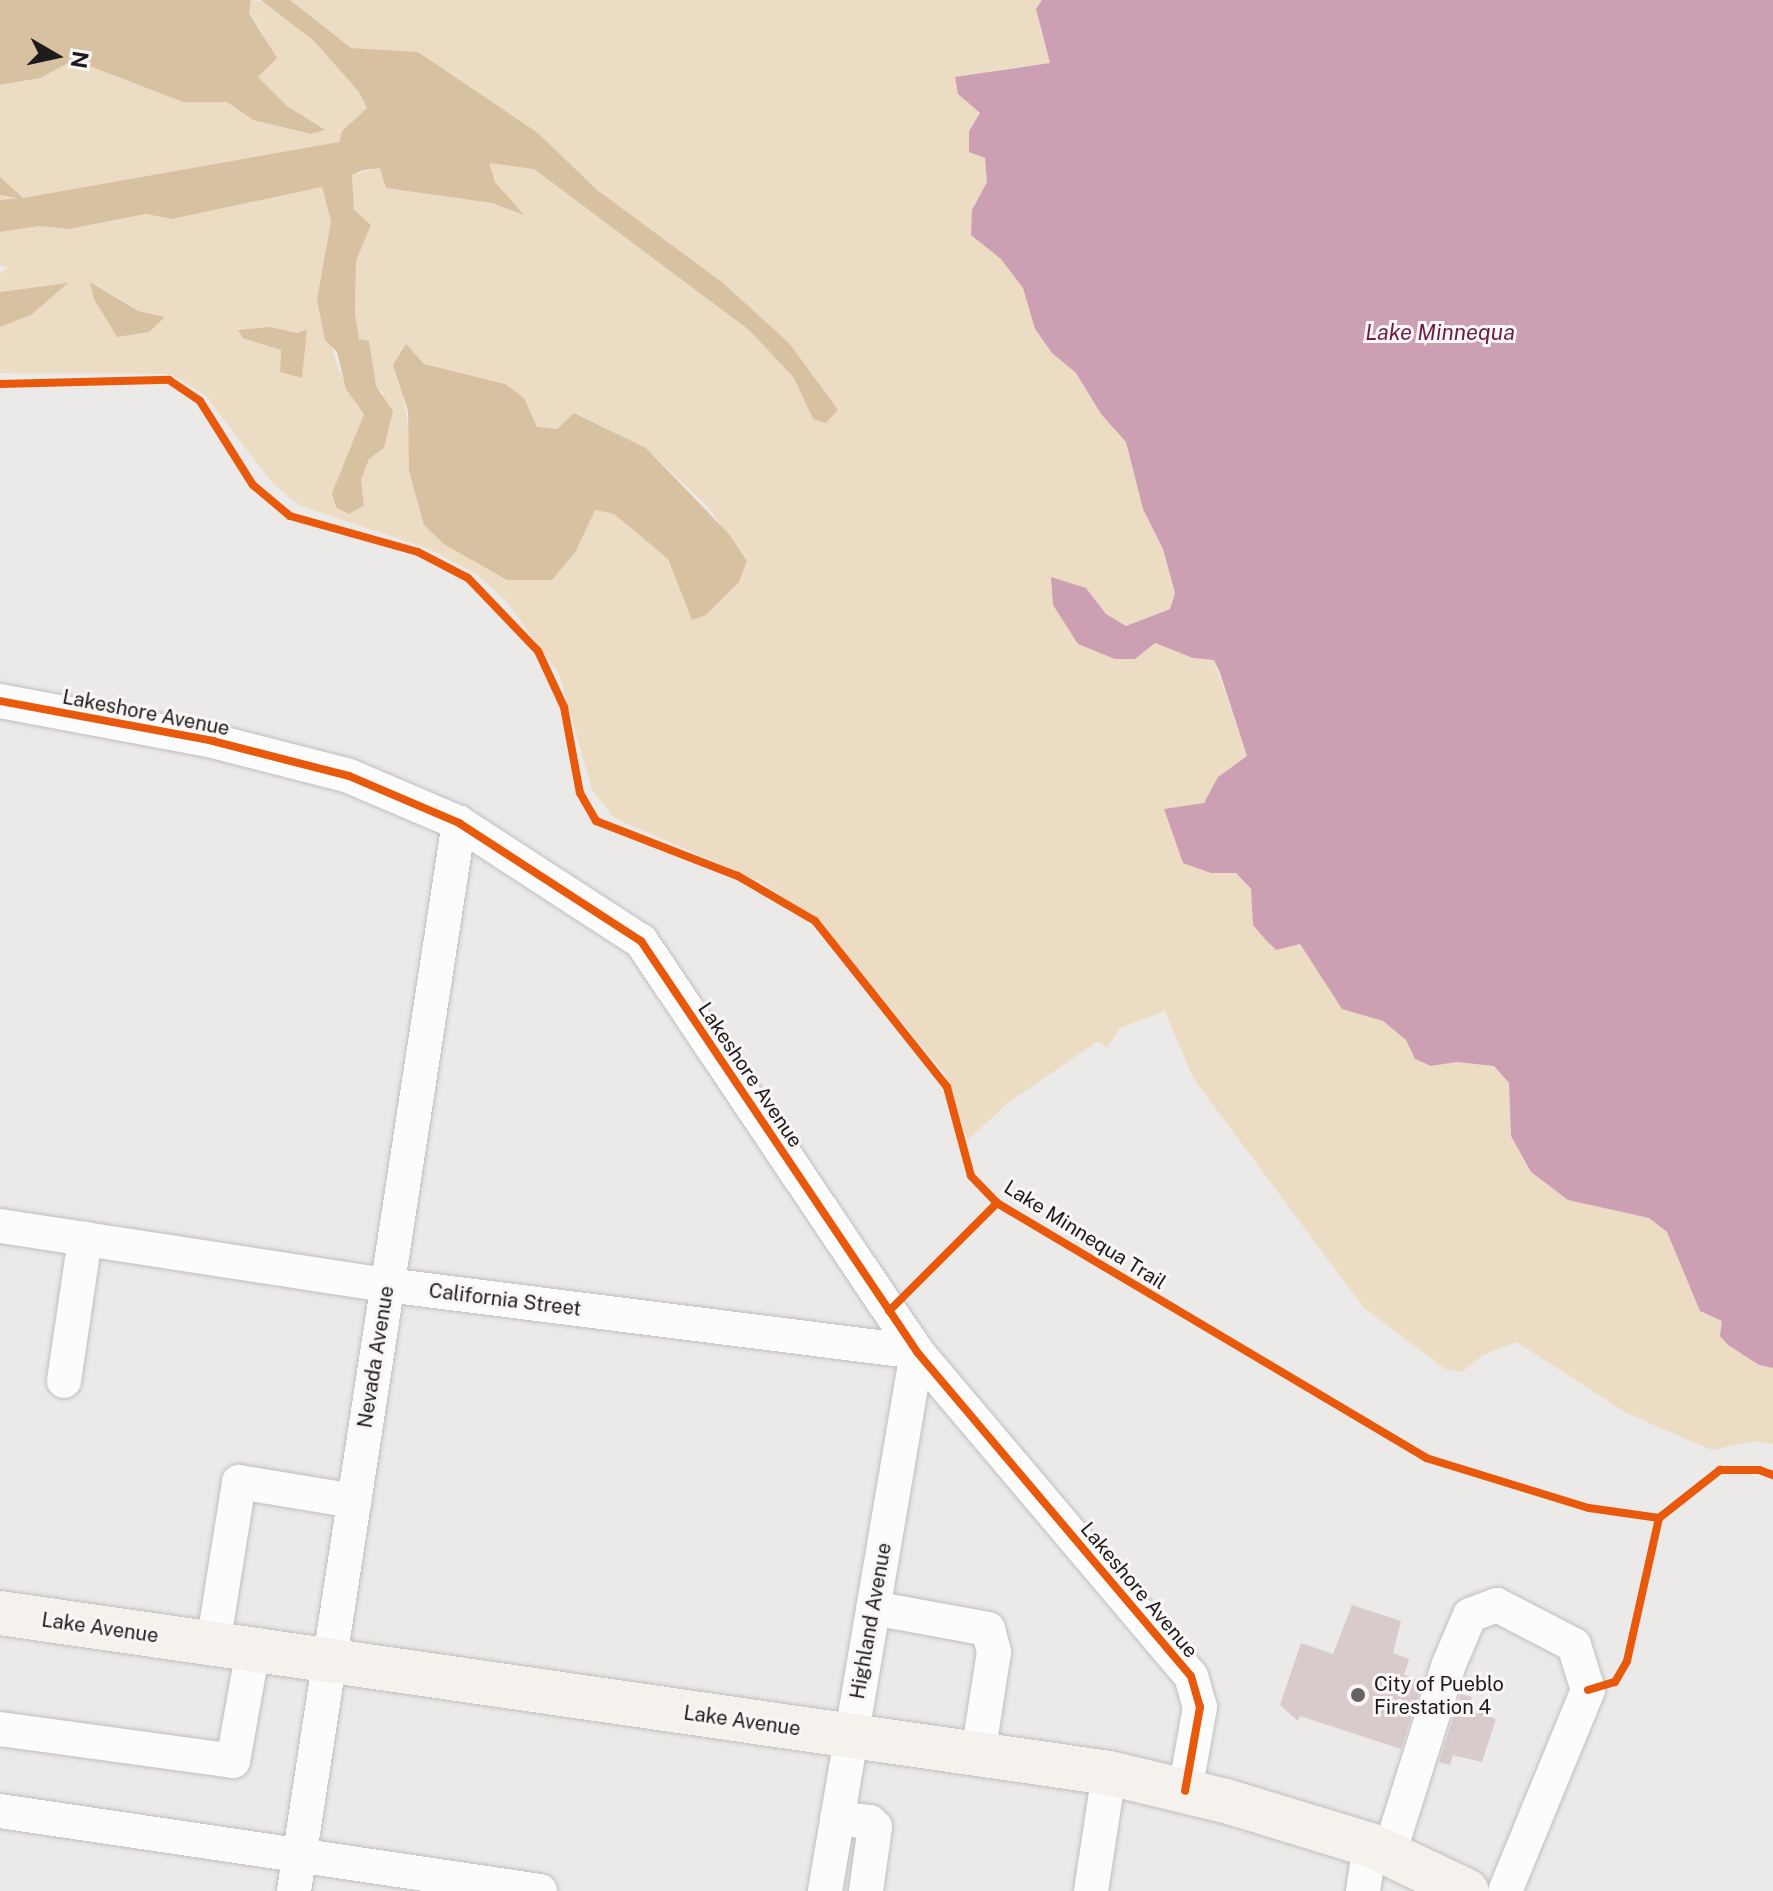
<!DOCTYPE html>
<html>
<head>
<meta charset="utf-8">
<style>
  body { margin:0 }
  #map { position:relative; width:1773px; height:1891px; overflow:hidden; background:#eceae9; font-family:"Public Sans",sans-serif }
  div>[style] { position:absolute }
  .green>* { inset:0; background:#ecdcc4 }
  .forest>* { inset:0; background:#d8c1a1 }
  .water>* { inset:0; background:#cd9fb3 }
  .building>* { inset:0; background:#d9cacb }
  .roads { filter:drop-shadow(0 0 2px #c0bfbe) drop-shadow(0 0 2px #c0bfbe) }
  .minor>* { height:34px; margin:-17px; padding:0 17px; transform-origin:17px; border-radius:17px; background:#fcfcfc }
  .major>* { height:44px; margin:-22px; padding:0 22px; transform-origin:22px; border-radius:22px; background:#f5f1ed }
  .cycleway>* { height:8px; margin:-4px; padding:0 4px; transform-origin:4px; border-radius:4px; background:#e8590c }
  .dots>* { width:22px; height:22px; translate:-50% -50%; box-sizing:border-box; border:4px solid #faf6f5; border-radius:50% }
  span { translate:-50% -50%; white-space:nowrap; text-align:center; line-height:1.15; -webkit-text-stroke:6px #faf6f5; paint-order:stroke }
  .street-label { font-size:20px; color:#1d1b1b }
  .poi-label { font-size:20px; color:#1d1b1b }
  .left { translate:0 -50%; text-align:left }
  .water-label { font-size:22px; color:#6b1e47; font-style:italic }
  .north { position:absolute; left:16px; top:16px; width:80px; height:80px; -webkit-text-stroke:6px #faf6f5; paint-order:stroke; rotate:99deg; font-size:22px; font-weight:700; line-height:32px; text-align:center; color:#1d1b1b }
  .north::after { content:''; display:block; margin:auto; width:28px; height:36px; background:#1d1b1b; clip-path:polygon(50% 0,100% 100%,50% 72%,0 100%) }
</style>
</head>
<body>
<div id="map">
  <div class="green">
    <i style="clip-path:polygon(251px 0,265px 2px,314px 41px,359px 92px,367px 108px,342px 131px,339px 142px,115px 184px,23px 198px,0 200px,0 195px,21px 197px,0 177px,0 85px,40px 78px,74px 60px,183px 102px,227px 102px,253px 120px,311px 134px,324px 130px,287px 106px,257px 76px,270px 63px,264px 35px,249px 12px)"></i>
    <i style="clip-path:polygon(evenodd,290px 0,1042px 0,1040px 28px,1051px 63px,1003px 69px,958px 94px,980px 113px,969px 131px,985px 157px,987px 182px,972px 210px,1023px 288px,1035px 329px,1052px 353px,1076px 373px,1101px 414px,1126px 442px,1143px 509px,1163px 549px,1175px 593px,1171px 608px,1126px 626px,1106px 614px,1086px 588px,1053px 605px,1072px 629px,1115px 659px,1135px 659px,1155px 643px,1193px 658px,1214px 660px,1247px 756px,1218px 777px,1204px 803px,1192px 809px,1211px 873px,1236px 873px,1300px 944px,1342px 1009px,1383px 1021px,1406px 1040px,1415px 1059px,1431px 1066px,1457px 1062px,1494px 1066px,1509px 1083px,1511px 1136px,1531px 1172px,1568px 1200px,1649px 1218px,1667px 1232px,1700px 1311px,1722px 1321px,1728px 1345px,1759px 1365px,1773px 1368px,1773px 1444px,1754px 1441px,1712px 1450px,1681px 1437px,1627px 1413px,1516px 1342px,1483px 1355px,1462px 1372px,1445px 1369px,1364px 1308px,1193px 1078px,1165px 1011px,1120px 1028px,1107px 1048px,1098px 1041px,1009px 1102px,968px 1140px,945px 1074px,820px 923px,759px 881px,614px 818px,592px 790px,559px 674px,505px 600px,476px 574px,429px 549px,300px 506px,273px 484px,205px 395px,170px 374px,0 373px,0 327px,66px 284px,0 292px,0 274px,8px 267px,0 266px,0 232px,39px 226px,69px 229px,147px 214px,172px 219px,322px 187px,331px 221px,317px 299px,339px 371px,364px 414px,332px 493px,364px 505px,361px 480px,369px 459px,384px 448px,383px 393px,376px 387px,369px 341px,359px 339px,355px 314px,356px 261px,371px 225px,354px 211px,352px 175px,381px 167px,386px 188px,492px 203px,522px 214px,495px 182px,488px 162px,511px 162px,534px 169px,749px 330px,794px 378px,813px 419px,789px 343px,723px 283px,596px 189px,538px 133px,418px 52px,351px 48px,290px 0,91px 282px,138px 311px,164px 317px,117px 337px,94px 299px,91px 282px,290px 0,270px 327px,299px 333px,280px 372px,281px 350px,270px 327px,290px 0,424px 364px,524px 398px,536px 427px,557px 429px,575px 413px,646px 448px,708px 507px,746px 561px,692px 620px,668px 559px,614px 514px,595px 510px,576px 551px,476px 559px,444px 544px,409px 471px,410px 438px,400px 376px,424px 364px)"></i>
  </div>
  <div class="forest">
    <i style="clip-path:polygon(0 0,251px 0,249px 13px,277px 58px,258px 77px,287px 106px,325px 130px,311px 134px,253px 120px,227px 102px,183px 102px,74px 60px,40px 78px,0 85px)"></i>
    <i style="clip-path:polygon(261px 0,290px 0,351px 48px,418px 52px,538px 133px,596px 189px,723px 283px,789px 343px,838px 410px,826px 423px,813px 419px,794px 378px,749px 330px,534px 169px,489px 163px,495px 182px,524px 215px,492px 203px,386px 188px,380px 168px,363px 170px,352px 175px,354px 210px,371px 225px,356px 261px,355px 314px,359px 339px,369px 341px,376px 386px,393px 411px,384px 448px,369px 459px,361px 480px,364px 505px,349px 514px,336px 507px,332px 493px,364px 414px,346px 389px,337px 352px,325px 340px,317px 299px,331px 221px,322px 187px,172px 219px,146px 214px,69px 229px,39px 226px,0 232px,0 200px,18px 198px,0 195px,0 177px,23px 198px,339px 142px,342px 131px,367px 108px,359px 92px,314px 41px)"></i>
    <i style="clip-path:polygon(90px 282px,138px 311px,165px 317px,149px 332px,117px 337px,94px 299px)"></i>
    <i style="clip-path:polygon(68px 283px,31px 315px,0 327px,0 292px)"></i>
    <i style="clip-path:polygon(270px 327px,298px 333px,307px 329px,302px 378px,280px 372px,281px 350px,243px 338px,238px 330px)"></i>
    <i style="clip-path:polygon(406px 344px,424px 364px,505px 384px,524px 398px,537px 427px,557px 429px,574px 413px,646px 448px,729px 534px,747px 561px,739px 582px,706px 615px,692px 620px,668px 559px,614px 514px,595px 510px,576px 551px,552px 580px,507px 580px,444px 544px,424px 525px,409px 471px,408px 411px,393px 365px)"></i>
  </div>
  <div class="water">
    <i style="clip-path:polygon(1042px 0,1773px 0,1773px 1368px,1759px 1365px,1728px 1345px,1720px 1336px,1722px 1321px,1700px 1311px,1667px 1232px,1649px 1218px,1568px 1200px,1531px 1172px,1511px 1136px,1509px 1083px,1494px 1066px,1457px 1062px,1431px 1066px,1415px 1059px,1406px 1040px,1383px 1021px,1342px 1009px,1300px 944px,1276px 950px,1265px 939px,1253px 925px,1251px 889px,1236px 873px,1211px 873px,1183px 863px,1164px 809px,1204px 803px,1218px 777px,1247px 756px,1220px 673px,1214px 660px,1193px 658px,1155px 643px,1135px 659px,1115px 659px,1078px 644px,1053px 605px,1051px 577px,1086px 588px,1106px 614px,1126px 626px,1170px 609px,1175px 593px,1163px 549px,1143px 509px,1126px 442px,1101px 414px,1076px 373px,1052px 353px,1035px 329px,1023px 288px,1001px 259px,971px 235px,972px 210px,987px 182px,985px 158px,969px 152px,969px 131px,980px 113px,958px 94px,955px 77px,1050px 63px,1036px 9px)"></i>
  </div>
  <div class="building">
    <i style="clip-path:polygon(1352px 1605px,1401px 1621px,1393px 1653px,1409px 1659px,1404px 1675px,1423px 1681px,1401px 1749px,1300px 1716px,1298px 1721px,1280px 1705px,1301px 1643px,1333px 1654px)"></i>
    <i style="clip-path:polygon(1461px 1694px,1472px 1697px,1468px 1707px,1496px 1719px,1482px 1762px,1453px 1755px,1450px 1765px,1439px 1762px)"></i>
  </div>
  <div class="roads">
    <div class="minor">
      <i style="left:0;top:701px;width:217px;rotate:10.6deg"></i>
      <i style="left:213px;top:741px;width:140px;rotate:14.4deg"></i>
      <i style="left:349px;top:776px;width:120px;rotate:23.1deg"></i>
      <i style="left:459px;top:823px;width:217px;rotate:33deg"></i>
      <i style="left:641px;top:941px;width:495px;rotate:56.1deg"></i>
      <i style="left:917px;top:1352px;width:424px;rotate:49.8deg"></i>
      <i style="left:1191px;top:1676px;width:32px;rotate:74deg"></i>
      <i style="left:1200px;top:1707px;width:85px;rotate:100.1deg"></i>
      <i style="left:0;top:1226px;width:391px;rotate:8.7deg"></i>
      <i style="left:387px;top:1285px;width:534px;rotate:7.2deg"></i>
      <i style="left:917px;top:1352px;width:547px;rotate:99.69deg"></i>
      <i style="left:64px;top:1381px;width:144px;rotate:-81.6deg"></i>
      <i style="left:873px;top:1608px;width:117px;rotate:10.3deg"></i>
      <i style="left:988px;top:1629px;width:24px;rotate:75deg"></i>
      <i style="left:994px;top:1652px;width:103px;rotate:98.9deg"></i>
      <i style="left:213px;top:1645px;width:165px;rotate:-80.9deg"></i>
      <i style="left:239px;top:1482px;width:117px;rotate:9.4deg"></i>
      <i style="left:0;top:1729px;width:235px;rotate:7.8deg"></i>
      <i style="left:233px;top:1761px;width:113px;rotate:-79.8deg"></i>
      <i style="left:0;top:1811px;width:546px;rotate:8.43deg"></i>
      <i style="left:837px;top:1818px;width:33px;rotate:7deg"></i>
      <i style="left:870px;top:1822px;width:7px;rotate:45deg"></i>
      <i style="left:875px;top:1827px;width:65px;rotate:98deg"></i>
      <i style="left:1389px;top:1854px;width:199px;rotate:-72.5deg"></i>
      <i style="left:1449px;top:1664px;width:53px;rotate:-66.8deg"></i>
      <i style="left:1470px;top:1615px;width:29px;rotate:-20deg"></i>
      <i style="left:1497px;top:1605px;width:87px;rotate:27.5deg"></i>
      <i style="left:1574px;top:1645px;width:47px;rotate:72.7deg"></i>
      <i style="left:1588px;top:1690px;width:217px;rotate:112.4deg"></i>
      <i style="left:294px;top:1891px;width:1081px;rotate:-81.22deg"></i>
      <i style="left:1091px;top:1891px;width:119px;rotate:-81.3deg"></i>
      <i style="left:1363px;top:1891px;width:47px;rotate:-81.3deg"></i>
    </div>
    <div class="major">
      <i style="left:0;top:1613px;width:1120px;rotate:8.21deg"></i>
      <i style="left:1109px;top:1773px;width:120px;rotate:13.5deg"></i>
      <i style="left:1226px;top:1801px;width:151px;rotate:17deg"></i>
      <i style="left:1370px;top:1845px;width:107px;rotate:25.4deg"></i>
    </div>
  </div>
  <div class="cycleway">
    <i style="left:0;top:384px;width:169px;rotate:-1.4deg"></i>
    <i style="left:169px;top:380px;width:37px;rotate:34deg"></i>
    <i style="left:200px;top:401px;width:99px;rotate:57.8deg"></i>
    <i style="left:253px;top:485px;width:48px;rotate:40deg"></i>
    <i style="left:290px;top:516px;width:133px;rotate:15.7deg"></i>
    <i style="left:418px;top:552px;width:56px;rotate:27.5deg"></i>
    <i style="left:468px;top:578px;width:101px;rotate:46.2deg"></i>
    <i style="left:538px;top:651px;width:62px;rotate:65.1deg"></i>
    <i style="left:564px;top:707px;width:87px;rotate:79.5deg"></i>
    <i style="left:580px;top:793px;width:32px;rotate:60deg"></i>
    <i style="left:596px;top:821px;width:152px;rotate:21.2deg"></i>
    <i style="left:738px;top:876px;width:89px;rotate:30.3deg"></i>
    <i style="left:815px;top:921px;width:212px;rotate:51.5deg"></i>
    <i style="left:947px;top:1087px;width:92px;rotate:74.9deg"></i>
    <i style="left:971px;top:1176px;width:37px;rotate:46deg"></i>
    <i style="left:997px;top:1203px;width:499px;rotate:30.7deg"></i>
    <i style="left:1426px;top:1458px;width:170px;rotate:17.1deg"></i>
    <i style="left:1589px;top:1508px;width:71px;rotate:8.1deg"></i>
    <i style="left:1659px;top:1518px;width:78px;rotate:-38.2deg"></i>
    <i style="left:1720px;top:1470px;width:39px"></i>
    <i style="left:1759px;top:1470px;width:15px;rotate:20deg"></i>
    <i style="left:0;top:701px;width:217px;rotate:10.6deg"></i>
    <i style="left:213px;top:741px;width:140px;rotate:14.4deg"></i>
    <i style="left:349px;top:776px;width:120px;rotate:23.1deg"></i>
    <i style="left:459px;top:823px;width:217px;rotate:33deg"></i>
    <i style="left:641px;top:941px;width:495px;rotate:56.1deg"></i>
    <i style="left:917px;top:1352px;width:424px;rotate:49.8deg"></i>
    <i style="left:1191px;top:1676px;width:32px;rotate:74deg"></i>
    <i style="left:1200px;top:1707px;width:85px;rotate:100.1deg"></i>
    <i style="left:889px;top:1311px;width:153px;rotate:-45deg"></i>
    <i style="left:1588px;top:1690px;width:28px;rotate:-17deg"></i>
    <i style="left:1615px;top:1682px;width:24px;rotate:-60deg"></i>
    <i style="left:1627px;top:1661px;width:147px;rotate:-77.4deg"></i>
  </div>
  <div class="dots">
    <i style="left:1358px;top:1695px;background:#656363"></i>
  </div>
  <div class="street-label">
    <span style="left:146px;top:713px;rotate:11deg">Lakeshore Avenue</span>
    <span style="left:750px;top:1075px;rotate:56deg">Lakeshore Avenue</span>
    <span style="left:1085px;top:1235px;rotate:32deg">Lake Minnequa Trail</span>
    <span style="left:505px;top:1300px;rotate:7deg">California Street</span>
    <span style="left:376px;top:1357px;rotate:-81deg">Nevada Avenue</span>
    <span style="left:1139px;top:1590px;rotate:50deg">Lakeshore Avenue</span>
    <span style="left:871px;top:1621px;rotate:-80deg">Highland Avenue</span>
    <span style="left:100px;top:1628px;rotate:8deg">Lake Avenue</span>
    <span style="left:742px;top:1721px;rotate:8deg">Lake Avenue</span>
  </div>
  <div class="poi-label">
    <span class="left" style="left:1374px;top:1696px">City of Pueblo<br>Firestation 4</span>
  </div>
  <div class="water-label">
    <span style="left:1440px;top:333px">Lake Minnequa</span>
  </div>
  <div class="north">N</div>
</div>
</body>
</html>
